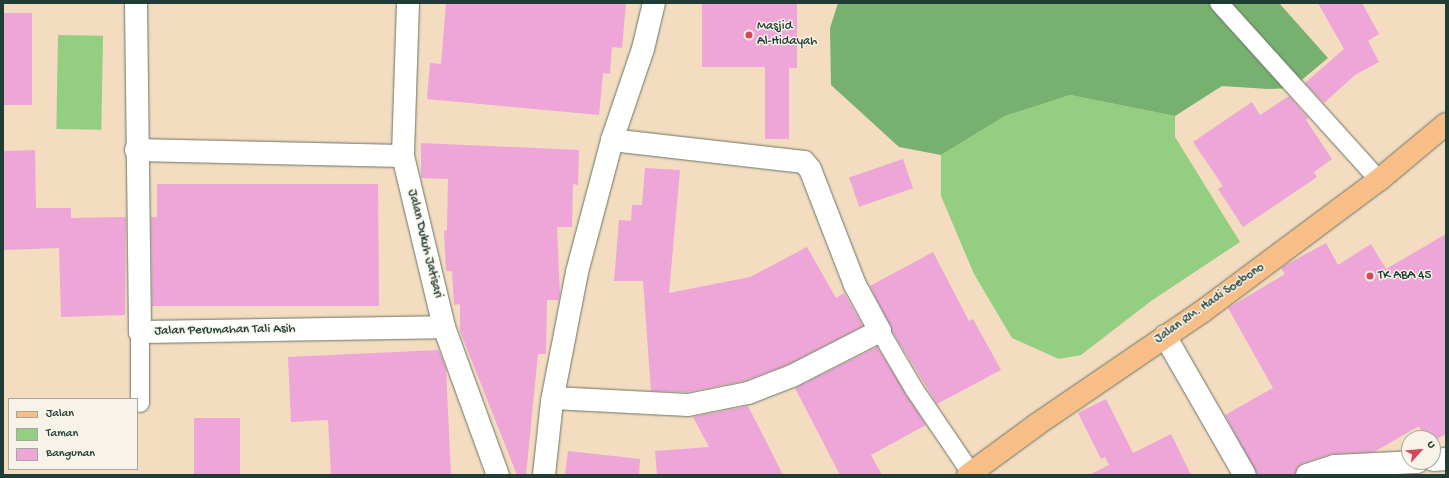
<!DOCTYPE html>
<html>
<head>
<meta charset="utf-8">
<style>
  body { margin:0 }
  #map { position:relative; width:1449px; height:478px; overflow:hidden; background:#f3dcc0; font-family:"Gochi Hand",sans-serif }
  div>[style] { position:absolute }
  .green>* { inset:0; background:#94ce81; transform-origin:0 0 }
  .forest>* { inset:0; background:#77b16f }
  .building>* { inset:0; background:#eda6d7; transform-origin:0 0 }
  .roads { filter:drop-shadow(0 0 1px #697565) drop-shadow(0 0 1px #697565) }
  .service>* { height:18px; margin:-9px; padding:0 9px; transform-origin:9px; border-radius:9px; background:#fff }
  .minor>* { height:22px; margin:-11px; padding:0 11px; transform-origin:11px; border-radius:11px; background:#fff }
  .primary>* { height:22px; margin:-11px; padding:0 11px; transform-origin:11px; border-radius:11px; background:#f7be88 }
  .dots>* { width:11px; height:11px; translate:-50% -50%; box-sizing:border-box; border:2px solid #f7f3e8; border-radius:50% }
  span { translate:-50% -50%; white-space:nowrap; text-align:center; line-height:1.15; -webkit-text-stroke:3px #f7f3e8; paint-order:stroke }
  .poi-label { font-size:13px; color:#1f3d34 }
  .left { translate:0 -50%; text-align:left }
  .street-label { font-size:13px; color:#1f3d34 }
  .frame { position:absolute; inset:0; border:4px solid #1f3d34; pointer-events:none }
  .legend { position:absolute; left:8px; top:398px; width:130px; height:72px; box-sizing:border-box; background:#f7f3e8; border:1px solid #a1aaa0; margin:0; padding:5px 7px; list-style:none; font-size:12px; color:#1f3d34 }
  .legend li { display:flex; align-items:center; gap:8px; height:20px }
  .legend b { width:20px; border:1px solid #a1aaa0 }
  .north { position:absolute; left:1401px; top:430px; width:40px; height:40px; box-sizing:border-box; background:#f7f3e8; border:1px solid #a1aaa0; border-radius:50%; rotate:63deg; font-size:11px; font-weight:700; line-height:16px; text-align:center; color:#1f3d34 }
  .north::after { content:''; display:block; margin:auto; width:14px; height:18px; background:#d1495b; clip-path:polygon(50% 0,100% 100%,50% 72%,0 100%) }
</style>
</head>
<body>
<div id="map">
  <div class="green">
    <i style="left:58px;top:35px;width:45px;height:94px;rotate:1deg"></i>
    <i style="clip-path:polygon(1070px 95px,1175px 116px,1175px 137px,1240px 242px,1151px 301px,1081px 355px,1059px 359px,1012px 338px,974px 274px,941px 196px,941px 155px,1005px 116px)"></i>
  </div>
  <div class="forest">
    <i style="clip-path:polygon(838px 3px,1279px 3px,1328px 58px,1292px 88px,1268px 89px,1222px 86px,1175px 116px,1070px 95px,1005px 116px,941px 155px,899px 147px,831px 85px,830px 28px)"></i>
  </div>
  <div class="building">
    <i style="clip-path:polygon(446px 3px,626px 3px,622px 48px,612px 47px,610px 74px,603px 73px,599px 115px,427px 99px,430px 63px,441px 64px)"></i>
    <i style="clip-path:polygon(702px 3px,797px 3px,797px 68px,789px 68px,789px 139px,765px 139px,765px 67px,702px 67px)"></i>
    <i style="clip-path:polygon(1318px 3px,1362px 3px,1379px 34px,1368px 41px,1379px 62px,1355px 75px,1324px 103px,1305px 83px,1344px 49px)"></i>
    <i style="left:3px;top:13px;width:29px;height:92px"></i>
    <i style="clip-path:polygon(1289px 96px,1308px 118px,1306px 120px,1332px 159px,1314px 172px,1317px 177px,1243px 227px,1218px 189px,1223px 186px,1193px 142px,1252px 102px,1260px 115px)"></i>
    <i style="clip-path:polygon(421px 143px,579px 150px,578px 185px,573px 184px,572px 227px,557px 227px,560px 295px,559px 300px,547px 300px,546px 354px,538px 354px,526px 475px,517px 475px,460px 331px,460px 304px,454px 305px,452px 271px,446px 271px,444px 231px,447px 230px,448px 179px,421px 178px)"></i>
    <i style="clip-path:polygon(35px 150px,36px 208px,71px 208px,71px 218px,126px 217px,125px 315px,61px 317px,59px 248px,3px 250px,3px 151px)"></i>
    <i style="left:903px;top:159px;width:31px;height:57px;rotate:71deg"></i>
    <i style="clip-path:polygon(645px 168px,680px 170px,669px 293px,750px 277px,807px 247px,836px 298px,844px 293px,863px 326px,787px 365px,744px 381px,687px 392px,651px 391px,643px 281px,614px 281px,619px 220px,631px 221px,632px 205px,642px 205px)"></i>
    <i style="clip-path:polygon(157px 184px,378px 184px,379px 306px,152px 306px,151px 217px,157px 217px)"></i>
    <i style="clip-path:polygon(1446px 234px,1446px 434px,1433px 441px,1433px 438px,1425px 438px,1419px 426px,1374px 452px,1331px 454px,1303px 463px,1298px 467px,1295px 475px,1257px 475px,1225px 415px,1273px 388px,1228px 308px,1285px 274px,1281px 268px,1284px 266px,1326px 243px,1338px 265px,1371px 244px,1386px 269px)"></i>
    <i style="clip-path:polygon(933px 252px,969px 321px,973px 319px,1001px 370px,937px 404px,892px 331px,870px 286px)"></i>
    <i style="clip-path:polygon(877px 347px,926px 425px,871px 455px,882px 475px,840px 475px,795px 388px)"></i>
    <i style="clip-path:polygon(439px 350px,446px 369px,451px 475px,331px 475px,328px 420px,291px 422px,288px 357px)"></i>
    <i style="clip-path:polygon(1106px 399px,1133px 453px,1171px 434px,1191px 475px,1089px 475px,1109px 465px,1105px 457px,1101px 459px,1078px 413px)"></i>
    <i style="clip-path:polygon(748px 406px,783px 475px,657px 475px,655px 451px,709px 447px,693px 417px)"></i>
    <i style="left:194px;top:418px;width:46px;height:57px"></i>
    <i style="clip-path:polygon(568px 451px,640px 459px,639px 475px,565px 475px)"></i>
  </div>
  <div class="roads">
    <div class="service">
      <i style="left:1219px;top:3px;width:239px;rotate:47.9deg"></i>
      <i style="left:880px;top:331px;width:67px;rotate:59.6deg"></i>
      <i style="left:914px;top:389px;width:102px;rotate:55.8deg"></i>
      <i style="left:140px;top:332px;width:71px;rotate:90deg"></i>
    </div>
    <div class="minor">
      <i style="left:136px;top:3px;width:329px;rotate:89.3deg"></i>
      <i style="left:140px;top:332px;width:304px;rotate:-0.9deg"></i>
      <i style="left:408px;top:3px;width:153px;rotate:91.9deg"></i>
      <i style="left:403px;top:156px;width:176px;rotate:76.5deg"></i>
      <i style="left:444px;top:327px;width:158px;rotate:70deg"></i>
      <i style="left:136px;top:150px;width:267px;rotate:1.3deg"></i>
      <i style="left:1165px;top:336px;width:160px;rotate:60.1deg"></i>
      <i style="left:553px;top:398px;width:135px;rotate:3deg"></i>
      <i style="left:688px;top:405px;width:61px;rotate:-11.3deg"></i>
      <i style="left:748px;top:393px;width:47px;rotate:-21.1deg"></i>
      <i style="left:792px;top:376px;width:99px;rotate:-27.1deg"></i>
      <i style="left:880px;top:331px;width:52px;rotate:-118.5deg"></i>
      <i style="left:855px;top:285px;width:124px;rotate:-111.2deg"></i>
      <i style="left:810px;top:169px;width:9px;rotate:-131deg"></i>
      <i style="left:804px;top:162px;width:193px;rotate:-173.5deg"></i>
      <i style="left:1433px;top:460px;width:13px;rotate:-4deg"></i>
      <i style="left:544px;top:475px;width:74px;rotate:-83.8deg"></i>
      <i style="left:552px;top:401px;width:131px;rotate:-79deg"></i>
      <i style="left:577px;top:272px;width:137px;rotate:-75.1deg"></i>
      <i style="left:612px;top:140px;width:96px;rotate:-71.2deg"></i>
      <i style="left:643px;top:49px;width:47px;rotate:-76.6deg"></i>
      <i style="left:1307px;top:475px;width:29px;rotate:-18deg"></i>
      <i style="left:1335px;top:466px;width:82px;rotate:-2.8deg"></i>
    </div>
    <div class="primary">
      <i style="left:968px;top:475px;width:84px;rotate:-36.3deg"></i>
      <i style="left:1036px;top:425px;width:202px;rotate:-34.3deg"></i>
      <i style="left:1203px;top:311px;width:219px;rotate:-36.7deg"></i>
      <i style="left:1379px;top:180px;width:87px;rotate:-39.9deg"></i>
    </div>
  </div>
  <div class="dots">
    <i style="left:749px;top:35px;background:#d1495b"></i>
    <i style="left:1370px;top:276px;background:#d1495b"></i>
  </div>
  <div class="poi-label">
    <span class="left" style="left:757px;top:35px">Masjid<br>Al-Hidayah</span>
    <span class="left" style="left:1378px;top:276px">TK ABA 45</span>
  </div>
  <div class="street-label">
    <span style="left:424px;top:244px;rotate:76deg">Jalan Dukuh Jatisari</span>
    <span style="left:1210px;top:304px;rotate:-35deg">Jalan RM. Hadi Soebono</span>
    <span style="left:225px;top:331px;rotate:-1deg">Jalan Perumahan Tali Asih</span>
  </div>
  <div class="frame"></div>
  <ul class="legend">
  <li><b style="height:5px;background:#f7be88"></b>Jalan</li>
  <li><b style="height:11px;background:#94ce81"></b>Taman</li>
  <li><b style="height:11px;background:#eda6d7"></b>Bangunan</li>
  </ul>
  <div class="north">U</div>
</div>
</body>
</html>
